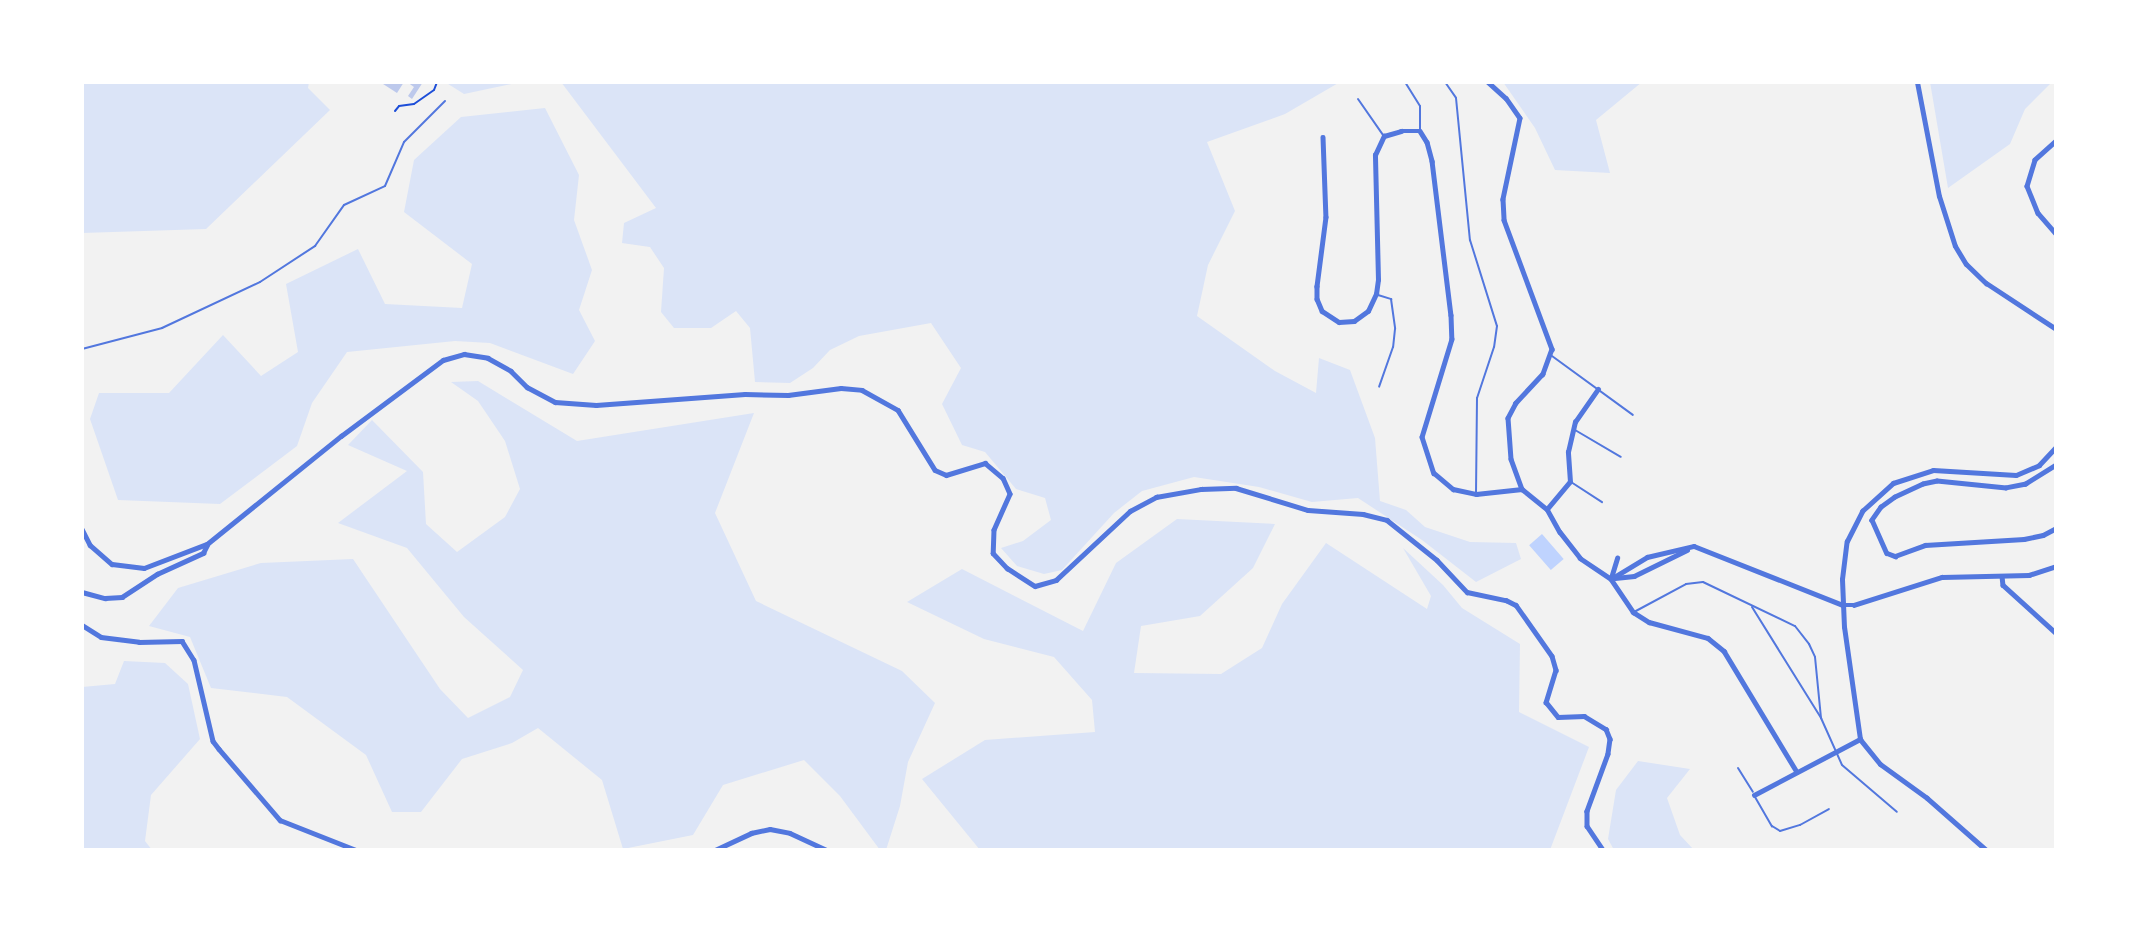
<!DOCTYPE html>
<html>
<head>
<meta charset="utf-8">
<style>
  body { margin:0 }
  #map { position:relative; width:2138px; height:932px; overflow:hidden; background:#f2f2f2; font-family:Merriweather,serif }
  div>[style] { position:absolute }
  .green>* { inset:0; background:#dbe4f7 }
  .water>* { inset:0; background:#bfd3fe; transform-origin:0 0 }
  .building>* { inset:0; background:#bdc9ec }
  .path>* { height:2px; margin:-1px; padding:0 1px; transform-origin:1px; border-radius:1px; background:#1d4ed8 }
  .service>* { height:2px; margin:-1px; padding:0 1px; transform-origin:1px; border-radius:1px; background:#5277de }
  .minor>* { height:4.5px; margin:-2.25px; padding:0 2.25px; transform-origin:2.25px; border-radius:2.25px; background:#5277de }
  .tertiary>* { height:5px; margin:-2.5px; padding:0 2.5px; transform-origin:2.5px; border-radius:2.5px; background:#5277de }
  span { translate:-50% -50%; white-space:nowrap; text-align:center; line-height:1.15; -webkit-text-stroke:7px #fff; paint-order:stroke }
  .frame { position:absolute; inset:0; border:84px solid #fff; pointer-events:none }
</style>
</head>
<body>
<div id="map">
  <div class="green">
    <i style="clip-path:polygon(82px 82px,309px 82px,308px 88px,330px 110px,206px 229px,82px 233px)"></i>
    <i style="clip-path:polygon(445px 82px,521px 82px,464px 94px)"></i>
    <i style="clip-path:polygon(561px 82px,1340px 82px,1285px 114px,1207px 142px,1235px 211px,1208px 265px,1197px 316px,1275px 371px,1316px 393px,1319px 358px,1350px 370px,1375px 438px,1380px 501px,1406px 510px,1425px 527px,1470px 542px,1516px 543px,1521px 559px,1476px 582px,1422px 540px,1358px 498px,1312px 502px,1259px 487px,1194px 477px,1142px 491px,1114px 513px,1062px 570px,1044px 574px,1017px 566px,1001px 548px,1023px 541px,1051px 520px,1045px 498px,1016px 489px,985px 452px,962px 445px,942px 404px,961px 368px,931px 323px,859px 336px,830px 350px,813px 368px,790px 383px,755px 382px,750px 328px,736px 311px,711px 328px,674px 328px,661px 312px,664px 268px,650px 247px,622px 243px,624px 223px,656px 208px)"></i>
    <i style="clip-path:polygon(1503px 82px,1642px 82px,1596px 120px,1610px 173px,1555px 170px,1535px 128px)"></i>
    <i style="clip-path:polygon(1930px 82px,2052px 82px,2025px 109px,2010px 144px,1948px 188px)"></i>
    <i style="clip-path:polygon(545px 108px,579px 175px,574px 220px,592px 270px,579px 310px,595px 341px,573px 374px,490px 343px,455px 341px,347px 352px,312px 403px,297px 446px,220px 504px,118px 500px,90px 419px,99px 393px,169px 393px,223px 335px,261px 376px,298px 352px,286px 284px,358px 249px,385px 304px,462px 308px,472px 264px,404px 212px,414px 160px,461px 117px)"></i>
    <i style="clip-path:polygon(478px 381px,577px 441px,754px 413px,715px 513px,756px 601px,902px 671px,935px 703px,908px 762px,900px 806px,886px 850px,880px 850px,840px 796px,804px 760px,723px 785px,693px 835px,623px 849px,602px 780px,538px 728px,512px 743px,462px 759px,421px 812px,392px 812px,366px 755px,287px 697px,211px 688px,190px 637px,149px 626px,178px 588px,261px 563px,353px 559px,440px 689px,468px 718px,510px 697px,523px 670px,464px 617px,407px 548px,338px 523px,407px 471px,348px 445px,372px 420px,423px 472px,426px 524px,457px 552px,505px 517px,520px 489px,505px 441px,478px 401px,451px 382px)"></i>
    <i style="clip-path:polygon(1177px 519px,1275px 524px,1253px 568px,1200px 616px,1141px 626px,1134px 673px,1221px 674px,1262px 648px,1282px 604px,1326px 543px,1427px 609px,1431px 596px,1403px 548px,1443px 585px,1462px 608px,1520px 644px,1519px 712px,1589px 747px,1550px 850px,980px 850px,922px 779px,985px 740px,1095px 732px,1092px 700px,1054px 657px,984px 639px,907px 602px,962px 569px,1083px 631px,1116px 563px)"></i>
    <i style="clip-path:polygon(124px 661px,165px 663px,188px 684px,200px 739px,151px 795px,145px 841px,152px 850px,82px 850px,82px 687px,115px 684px)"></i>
    <i style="clip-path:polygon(1638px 761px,1690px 769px,1667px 798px,1680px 835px,1694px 850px,1614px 850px,1608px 839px,1616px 790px)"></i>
  </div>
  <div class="water">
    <i style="left:1542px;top:534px;width:33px;height:17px;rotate:49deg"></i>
  </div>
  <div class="building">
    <i style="clip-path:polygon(380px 82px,404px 82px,397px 93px)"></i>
    <i style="clip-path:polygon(407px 82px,423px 82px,412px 99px,408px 96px,414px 87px)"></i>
  </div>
  <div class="path">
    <i style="left:395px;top:111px;width:6px;rotate:-51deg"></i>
    <i style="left:399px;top:106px;width:15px;rotate:-8deg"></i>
    <i style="left:414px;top:104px;width:24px;rotate:-35deg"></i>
    <i style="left:434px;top:90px;width:9px;rotate:-69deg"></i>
  </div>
  <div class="service">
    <i style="left:1405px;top:82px;width:28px;rotate:58deg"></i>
    <i style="left:1420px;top:106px;width:24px;rotate:90deg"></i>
    <i style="left:1445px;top:82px;width:19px;rotate:55deg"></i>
    <i style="left:1456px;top:98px;width:143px;rotate:84.4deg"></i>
    <i style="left:1470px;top:240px;width:90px;rotate:72.6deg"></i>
    <i style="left:1497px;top:326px;width:21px;rotate:98deg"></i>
    <i style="left:1494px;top:347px;width:54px;rotate:108.4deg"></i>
    <i style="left:1477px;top:398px;width:95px;rotate:90.6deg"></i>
    <i style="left:1358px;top:99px;width:44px;rotate:55.2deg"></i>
    <i style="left:1378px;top:295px;width:14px;rotate:17deg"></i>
    <i style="left:1391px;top:299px;width:30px;rotate:82deg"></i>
    <i style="left:1395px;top:329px;width:18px;rotate:96deg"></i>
    <i style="left:1393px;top:347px;width:42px;rotate:109.3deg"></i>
    <i style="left:82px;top:349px;width:83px;rotate:-14.7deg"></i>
    <i style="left:162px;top:328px;width:108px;rotate:-25.1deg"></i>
    <i style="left:260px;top:282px;width:66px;rotate:-33.2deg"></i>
    <i style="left:315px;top:246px;width:50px;rotate:-54.7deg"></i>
    <i style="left:344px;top:205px;width:45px;rotate:-24.9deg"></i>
    <i style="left:385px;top:186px;width:48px;rotate:-66.6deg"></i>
    <i style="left:404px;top:142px;width:58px;rotate:-45deg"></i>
    <i style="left:1552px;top:356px;width:100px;rotate:36.1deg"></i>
    <i style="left:1575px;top:430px;width:53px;rotate:30.4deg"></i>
    <i style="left:1571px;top:482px;width:37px;rotate:33deg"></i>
    <i style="left:1752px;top:607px;width:131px;rotate:58.1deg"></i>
    <i style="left:1634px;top:612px;width:59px;rotate:-28.3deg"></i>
    <i style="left:1686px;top:584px;width:17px;rotate:-7deg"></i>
    <i style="left:1703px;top:582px;width:102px;rotate:25.6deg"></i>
    <i style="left:1795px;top:626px;width:23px;rotate:52deg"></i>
    <i style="left:1809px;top:644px;width:14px;rotate:65deg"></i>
    <i style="left:1815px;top:657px;width:61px;rotate:84.4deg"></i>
    <i style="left:1821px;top:718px;width:51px;rotate:65.9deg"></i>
    <i style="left:1842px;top:765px;width:72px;rotate:40.5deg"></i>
    <i style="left:1738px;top:768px;width:28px;rotate:58deg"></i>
    <i style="left:1755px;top:797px;width:34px;rotate:60deg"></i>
    <i style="left:1772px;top:826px;width:9px;rotate:32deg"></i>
    <i style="left:1780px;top:831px;width:21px;rotate:-17deg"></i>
    <i style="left:1800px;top:825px;width:33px;rotate:-29deg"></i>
  </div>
  <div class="minor">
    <i style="left:1488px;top:82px;width:24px;rotate:42deg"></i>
    <i style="left:1506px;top:98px;width:24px;rotate:55deg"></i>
    <i style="left:1520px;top:118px;width:83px;rotate:101.9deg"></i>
    <i style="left:1503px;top:199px;width:21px;rotate:87deg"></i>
    <i style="left:1504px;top:220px;width:138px;rotate:69.6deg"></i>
    <i style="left:1552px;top:349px;width:27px;rotate:110deg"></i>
    <i style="left:1543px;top:374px;width:40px;rotate:133deg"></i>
    <i style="left:1516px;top:403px;width:17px;rotate:118deg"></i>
    <i style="left:1508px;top:418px;width:41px;rotate:85.8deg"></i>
    <i style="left:1511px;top:459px;width:32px;rotate:70deg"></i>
    <i style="left:1323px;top:137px;width:80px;rotate:87.9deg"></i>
    <i style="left:1326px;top:217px;width:70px;rotate:97.4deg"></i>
    <i style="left:1317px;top:286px;width:13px;rotate:90deg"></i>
    <i style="left:1317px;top:299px;width:13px;rotate:67deg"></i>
    <i style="left:1322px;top:311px;width:20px;rotate:33deg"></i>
    <i style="left:1339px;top:322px;width:15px;rotate:-4deg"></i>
    <i style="left:1354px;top:321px;width:17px;rotate:-36deg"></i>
    <i style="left:1368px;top:311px;width:19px;rotate:-65deg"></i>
    <i style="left:1376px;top:294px;width:14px;rotate:-82deg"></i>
    <i style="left:1378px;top:280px;width:125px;rotate:-91.4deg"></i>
    <i style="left:1375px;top:155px;width:21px;rotate:-65deg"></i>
    <i style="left:1384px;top:136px;width:18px;rotate:-16deg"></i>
    <i style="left:1401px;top:131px;width:19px"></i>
    <i style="left:1420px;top:131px;width:13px;rotate:58deg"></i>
    <i style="left:1427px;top:142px;width:20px;rotate:75deg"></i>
    <i style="left:1432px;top:161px;width:155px;rotate:83deg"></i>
    <i style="left:1451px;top:315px;width:24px;rotate:88deg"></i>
    <i style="left:1452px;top:339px;width:102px;rotate:107deg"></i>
    <i style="left:1422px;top:437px;width:38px;rotate:72deg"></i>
    <i style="left:1434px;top:473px;width:25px;rotate:40deg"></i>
    <i style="left:1453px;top:489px;width:24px;rotate:12deg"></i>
    <i style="left:1476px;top:494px;width:46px;rotate:-6.2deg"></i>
    <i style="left:1522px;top:489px;width:32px;rotate:39deg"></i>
    <i style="left:1547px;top:509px;width:26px;rotate:61deg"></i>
    <i style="left:1560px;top:532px;width:33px;rotate:52deg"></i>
    <i style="left:1580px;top:558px;width:37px;rotate:34deg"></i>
    <i style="left:2056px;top:141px;width:28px;rotate:138deg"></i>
    <i style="left:2035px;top:160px;width:27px;rotate:107deg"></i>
    <i style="left:2027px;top:186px;width:29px;rotate:68deg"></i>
    <i style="left:2038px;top:213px;width:28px;rotate:49deg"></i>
    <i style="left:2056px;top:465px;width:36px;rotate:148deg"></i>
    <i style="left:2026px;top:484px;width:20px;rotate:169deg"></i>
    <i style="left:2006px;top:488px;width:69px;rotate:-174.2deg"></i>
    <i style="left:1937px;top:481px;width:14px;rotate:168deg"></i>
    <i style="left:1923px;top:484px;width:31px;rotate:155deg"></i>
    <i style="left:1895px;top:497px;width:17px;rotate:144deg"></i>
    <i style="left:1881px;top:507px;width:16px;rotate:125deg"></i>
    <i style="left:1872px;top:520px;width:36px;rotate:66deg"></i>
    <i style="left:1887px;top:553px;width:9px;rotate:21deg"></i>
    <i style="left:1895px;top:556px;width:32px;rotate:-20deg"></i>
    <i style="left:1925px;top:545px;width:99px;rotate:-3.5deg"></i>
    <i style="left:2024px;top:539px;width:19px;rotate:-12deg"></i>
    <i style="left:2043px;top:535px;width:15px;rotate:-28deg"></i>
    <i style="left:1547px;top:509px;width:35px;rotate:-50deg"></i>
    <i style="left:1570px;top:482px;width:30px;rotate:-94deg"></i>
    <i style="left:1568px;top:452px;width:31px;rotate:-77deg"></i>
    <i style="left:1575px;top:422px;width:40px;rotate:-55.1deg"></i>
    <i style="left:82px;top:529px;width:18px;rotate:63deg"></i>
    <i style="left:90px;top:545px;width:29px;rotate:41deg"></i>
    <i style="left:112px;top:564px;width:32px;rotate:7deg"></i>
    <i style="left:144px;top:568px;width:67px;rotate:-20.9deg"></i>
    <i style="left:207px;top:544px;width:172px;rotate:-38.9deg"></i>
    <i style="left:341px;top:436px;width:127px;rotate:-36.7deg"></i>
    <i style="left:443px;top:360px;width:22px;rotate:-16deg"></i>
    <i style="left:464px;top:354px;width:24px;rotate:9deg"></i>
    <i style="left:488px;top:358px;width:26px;rotate:29deg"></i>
    <i style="left:511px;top:371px;width:23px;rotate:45deg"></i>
    <i style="left:527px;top:387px;width:32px;rotate:28deg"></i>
    <i style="left:555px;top:402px;width:41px;rotate:4.2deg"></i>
    <i style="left:596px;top:405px;width:149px;rotate:-4.2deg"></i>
    <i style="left:745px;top:394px;width:43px;rotate:1.3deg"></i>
    <i style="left:788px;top:395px;width:53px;rotate:-7.5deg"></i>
    <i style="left:841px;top:388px;width:21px;rotate:5deg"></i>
    <i style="left:862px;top:390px;width:41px;rotate:29.1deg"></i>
    <i style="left:898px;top:410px;width:70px;rotate:58.3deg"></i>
    <i style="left:935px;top:470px;width:12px;rotate:24deg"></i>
    <i style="left:946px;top:475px;width:41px;rotate:-17.1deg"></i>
    <i style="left:985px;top:463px;width:23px;rotate:40deg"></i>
    <i style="left:1003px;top:478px;width:17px;rotate:66deg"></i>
    <i style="left:1010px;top:494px;width:39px;rotate:114deg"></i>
    <i style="left:994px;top:530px;width:23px;rotate:92deg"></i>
    <i style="left:993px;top:553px;width:21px;rotate:47deg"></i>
    <i style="left:1007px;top:568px;width:33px;rotate:33deg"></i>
    <i style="left:1035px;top:586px;width:22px;rotate:-16deg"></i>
    <i style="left:1056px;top:580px;width:101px;rotate:-43deg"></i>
    <i style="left:1130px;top:511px;width:30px;rotate:-28deg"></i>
    <i style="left:1156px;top:497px;width:46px;rotate:-10.1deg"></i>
    <i style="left:1201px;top:489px;width:35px;rotate:-2deg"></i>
    <i style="left:1236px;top:488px;width:75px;rotate:17deg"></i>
    <i style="left:1308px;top:510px;width:55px;rotate:4.2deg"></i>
    <i style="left:1363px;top:514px;width:25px;rotate:14deg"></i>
    <i style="left:1387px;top:520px;width:64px;rotate:38.7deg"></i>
    <i style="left:1437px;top:560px;width:44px;rotate:46.8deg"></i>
    <i style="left:1467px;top:592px;width:40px;rotate:12deg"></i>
    <i style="left:1506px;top:600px;width:11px;rotate:27deg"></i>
    <i style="left:1516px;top:605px;width:62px;rotate:54.8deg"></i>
    <i style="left:1552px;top:656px;width:15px;rotate:74deg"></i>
    <i style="left:1556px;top:670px;width:34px;rotate:107deg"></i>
    <i style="left:1546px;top:702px;width:19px;rotate:51deg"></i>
    <i style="left:1558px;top:717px;width:26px;rotate:-2deg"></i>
    <i style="left:1584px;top:716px;width:26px;rotate:31deg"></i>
    <i style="left:1606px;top:729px;width:11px;rotate:68deg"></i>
    <i style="left:1610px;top:739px;width:15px;rotate:98deg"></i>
    <i style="left:1608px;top:754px;width:61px;rotate:110.2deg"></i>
    <i style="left:1587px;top:811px;width:15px;rotate:90deg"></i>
    <i style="left:1587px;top:826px;width:29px;rotate:56deg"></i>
    <i style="left:2002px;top:576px;width:9px;rotate:84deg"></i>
    <i style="left:2003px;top:585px;width:72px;rotate:42.2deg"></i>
    <i style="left:1611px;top:578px;width:21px;rotate:-73deg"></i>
    <i style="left:1615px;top:578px;width:19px;rotate:-6deg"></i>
    <i style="left:1634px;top:576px;width:59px;rotate:-26.1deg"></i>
    <i style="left:1611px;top:579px;width:42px;rotate:-31.4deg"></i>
    <i style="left:1647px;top:557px;width:48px;rotate:-13.2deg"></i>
    <i style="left:1694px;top:546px;width:160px;rotate:21.6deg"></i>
    <i style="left:1843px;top:605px;width:11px"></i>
    <i style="left:1854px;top:605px;width:92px;rotate:-17.7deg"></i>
    <i style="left:1942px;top:577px;width:87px;rotate:-1.3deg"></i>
    <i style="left:2029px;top:575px;width:28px;rotate:-18deg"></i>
    <i style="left:1611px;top:579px;width:40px;rotate:56deg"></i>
    <i style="left:1633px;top:612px;width:19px;rotate:32deg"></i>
    <i style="left:1649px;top:622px;width:61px;rotate:15.2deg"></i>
    <i style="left:1708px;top:638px;width:21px;rotate:39deg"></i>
    <i style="left:1724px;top:651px;width:141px;rotate:58.9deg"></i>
    <i style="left:82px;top:592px;width:24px;rotate:15deg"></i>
    <i style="left:105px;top:598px;width:17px;rotate:-3deg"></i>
    <i style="left:122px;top:597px;width:42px;rotate:-33.3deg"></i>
    <i style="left:157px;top:574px;width:51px;rotate:-24.5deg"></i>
    <i style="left:203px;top:553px;width:9px;rotate:-63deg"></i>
    <i style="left:82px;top:625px;width:22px;rotate:32deg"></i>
    <i style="left:101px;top:637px;width:38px;rotate:7deg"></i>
    <i style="left:139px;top:642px;width:43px;rotate:-1.3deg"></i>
    <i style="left:182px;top:641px;width:22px;rotate:58deg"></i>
    <i style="left:194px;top:660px;width:83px;rotate:76.8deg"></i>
    <i style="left:213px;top:741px;width:10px;rotate:53deg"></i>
    <i style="left:219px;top:749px;width:94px;rotate:49.3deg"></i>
    <i style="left:280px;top:820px;width:82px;rotate:21.5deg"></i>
    <i style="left:1754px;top:795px;width:120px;rotate:-27.8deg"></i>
    <i style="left:715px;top:850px;width:40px;rotate:-25deg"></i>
    <i style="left:751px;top:833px;width:19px;rotate:-12deg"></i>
    <i style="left:770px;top:829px;width:20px;rotate:11deg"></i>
    <i style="left:790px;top:833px;width:40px;rotate:25deg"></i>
  </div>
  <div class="tertiary">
    <i style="left:1917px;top:82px;width:116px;rotate:79.1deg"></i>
    <i style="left:1939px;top:196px;width:52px;rotate:72.3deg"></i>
    <i style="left:1955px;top:246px;width:21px;rotate:59deg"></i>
    <i style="left:1966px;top:264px;width:28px;rotate:44deg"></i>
    <i style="left:1986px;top:283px;width:84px;rotate:33.3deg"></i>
    <i style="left:1986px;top:850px;width:79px;rotate:-138.6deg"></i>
    <i style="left:1927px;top:798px;width:58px;rotate:-144.1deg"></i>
    <i style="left:1880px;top:764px;width:32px;rotate:-129deg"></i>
    <i style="left:1860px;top:739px;width:113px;rotate:-98.1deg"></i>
    <i style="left:1844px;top:627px;width:48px;rotate:-92.4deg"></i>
    <i style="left:1842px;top:579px;width:38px;rotate:-83deg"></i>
    <i style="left:1847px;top:541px;width:34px;rotate:-63deg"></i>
    <i style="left:1862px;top:511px;width:42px;rotate:-42.1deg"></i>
    <i style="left:1893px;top:483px;width:42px;rotate:-18deg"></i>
    <i style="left:1933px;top:470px;width:83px;rotate:3.4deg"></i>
    <i style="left:2016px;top:475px;width:25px;rotate:-23deg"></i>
    <i style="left:2039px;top:465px;width:25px;rotate:-47deg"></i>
  </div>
  <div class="frame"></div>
</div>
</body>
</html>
